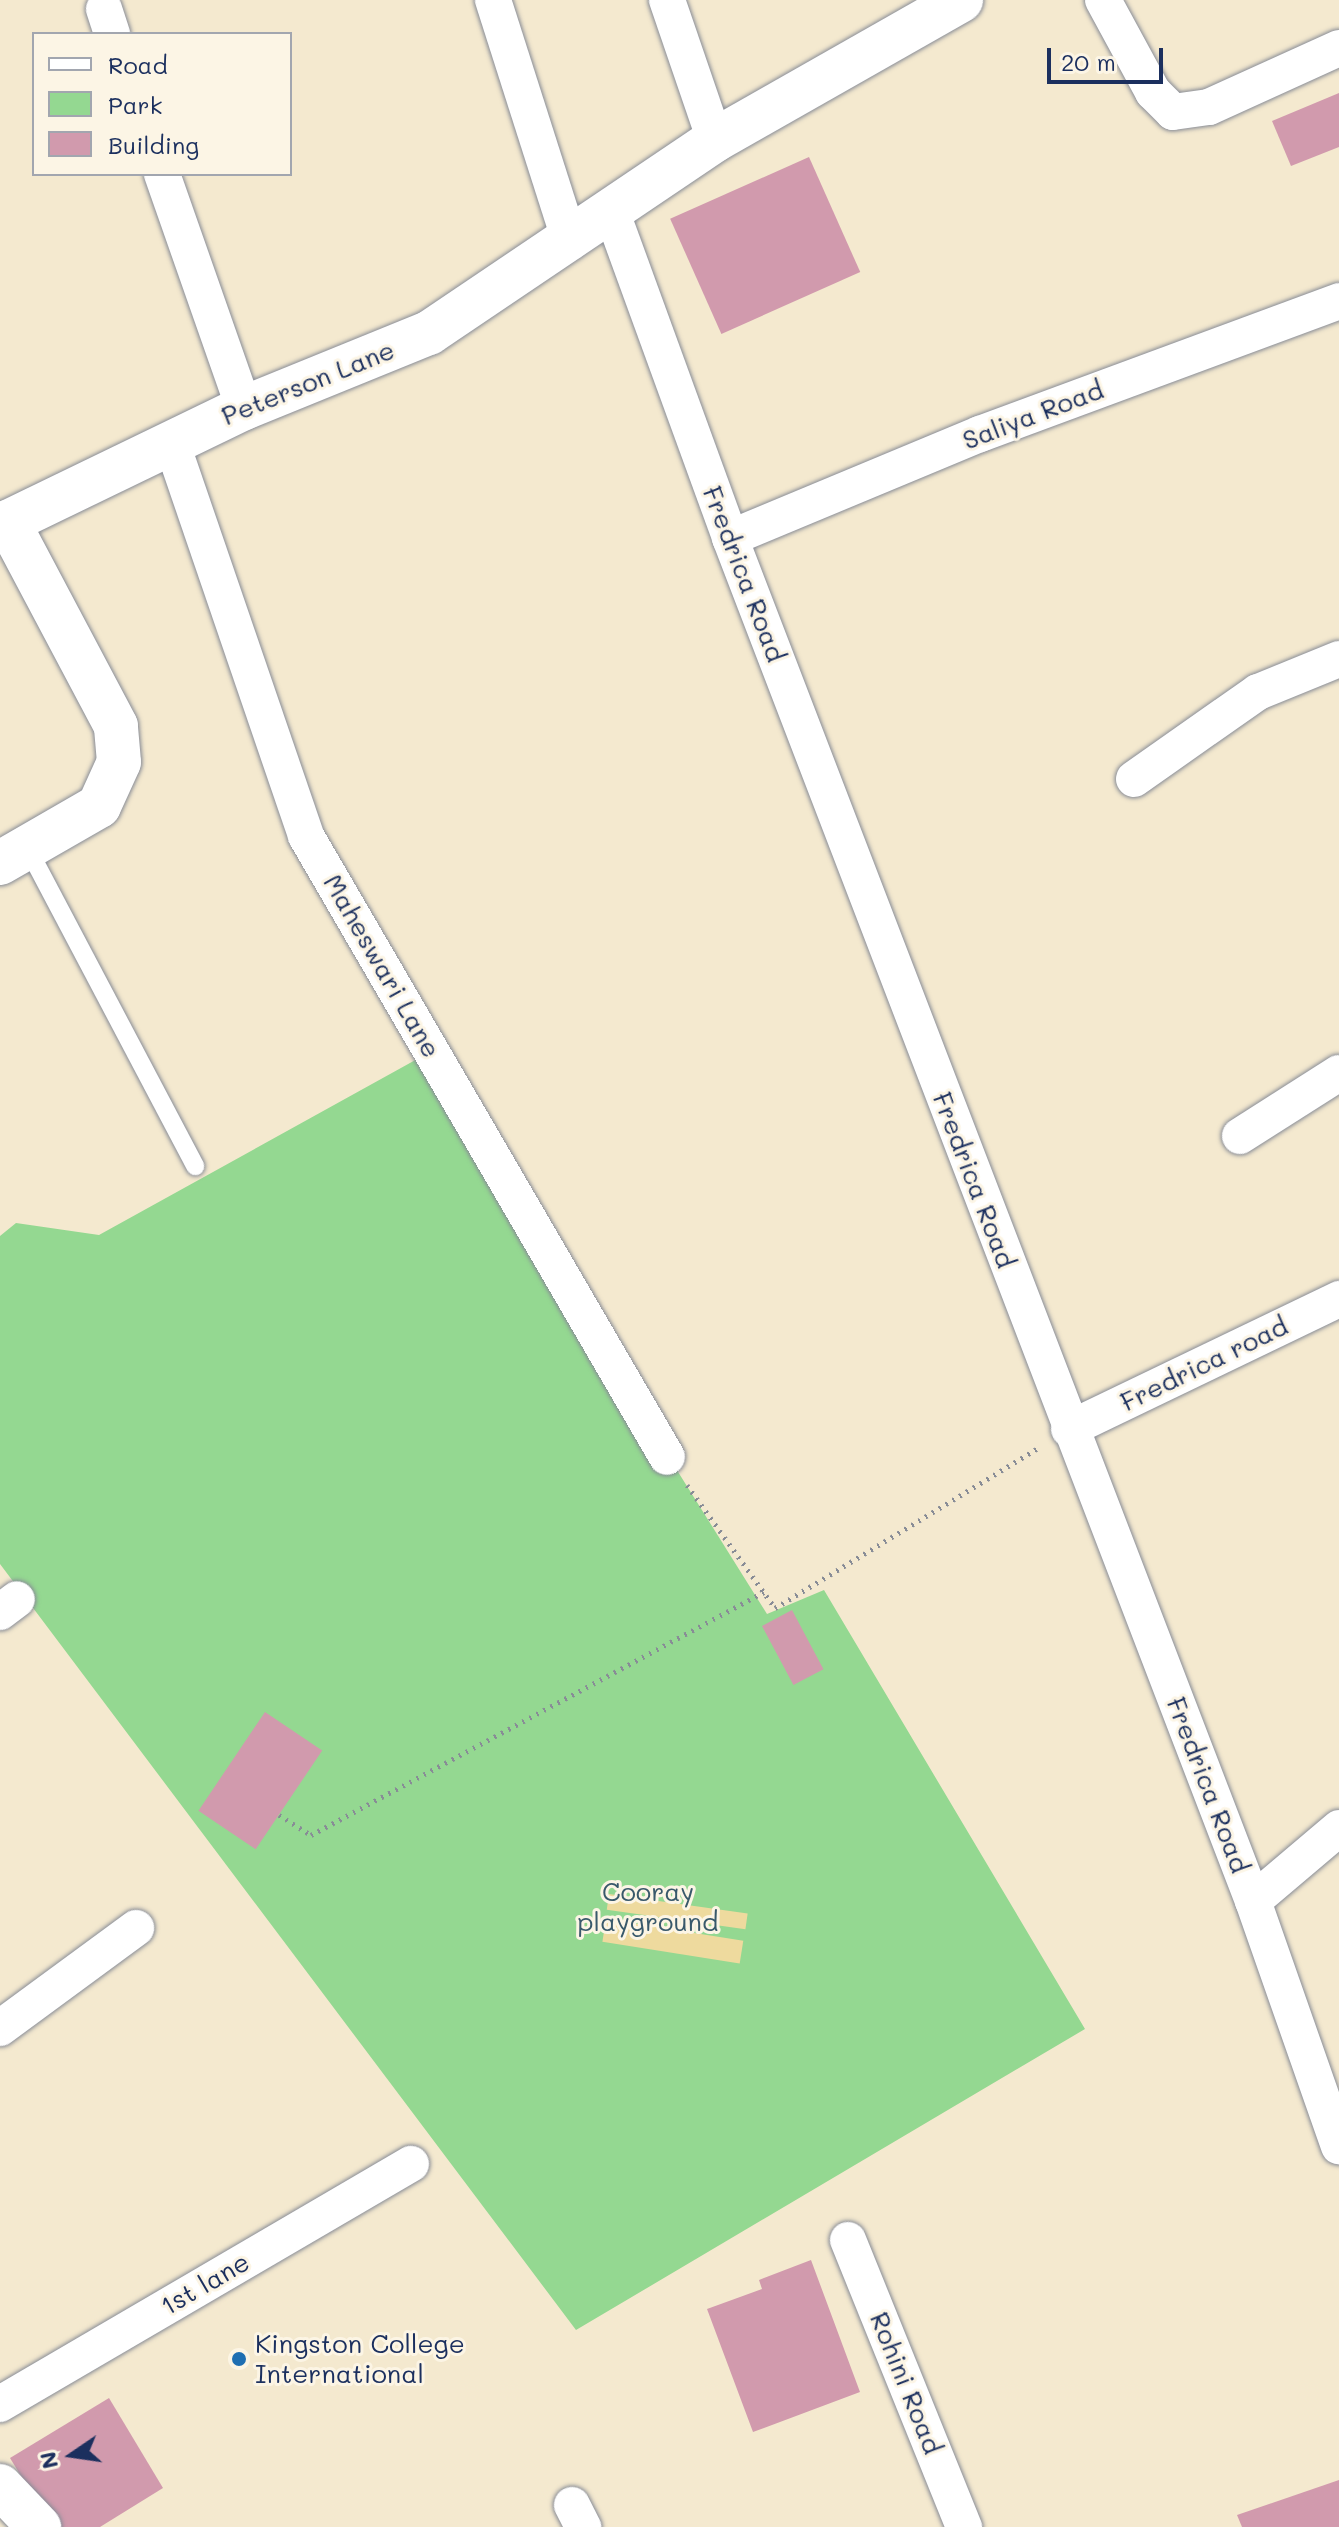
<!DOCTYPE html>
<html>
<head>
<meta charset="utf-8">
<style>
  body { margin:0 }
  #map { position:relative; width:1339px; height:2527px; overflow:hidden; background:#f4e9cf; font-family:Mali,sans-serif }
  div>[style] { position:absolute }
  .green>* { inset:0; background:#94d891 }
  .sand>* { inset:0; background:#eeda9e; transform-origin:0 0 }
  .building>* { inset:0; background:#d19aad; transform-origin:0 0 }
  .path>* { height:5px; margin-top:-2.5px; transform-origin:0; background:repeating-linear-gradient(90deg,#888c96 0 2px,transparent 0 8px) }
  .roads { filter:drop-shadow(0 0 2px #888c96) drop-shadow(0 0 2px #888c96) }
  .service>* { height:18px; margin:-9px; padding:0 9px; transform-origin:9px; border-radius:9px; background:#fff }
  .minor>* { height:36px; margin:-18px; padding:0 18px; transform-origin:18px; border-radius:18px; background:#fff }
  .tertiary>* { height:44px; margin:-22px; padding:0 22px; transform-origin:22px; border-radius:22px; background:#fff }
  .dots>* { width:22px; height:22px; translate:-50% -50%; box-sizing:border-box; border:4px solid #fcf5e5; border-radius:50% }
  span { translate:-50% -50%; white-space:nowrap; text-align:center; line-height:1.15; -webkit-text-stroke:6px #fcf5e5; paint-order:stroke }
  .street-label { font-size:26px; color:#1b2f5e }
  .park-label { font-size:26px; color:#39596b }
  .poi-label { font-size:26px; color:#1b2f5e }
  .left { translate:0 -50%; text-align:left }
  .legend { position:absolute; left:32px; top:32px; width:260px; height:144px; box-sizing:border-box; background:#fcf5e5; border:2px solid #a2a6af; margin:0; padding:10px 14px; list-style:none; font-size:24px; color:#1b2f5e }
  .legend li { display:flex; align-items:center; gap:16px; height:40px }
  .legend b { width:40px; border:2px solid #a2a6af }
  .north { position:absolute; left:32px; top:2415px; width:80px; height:80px; -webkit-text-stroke:6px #fcf5e5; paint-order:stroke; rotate:257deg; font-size:22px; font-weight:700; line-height:32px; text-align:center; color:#1b2f5e }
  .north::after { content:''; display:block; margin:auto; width:28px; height:36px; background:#1b2f5e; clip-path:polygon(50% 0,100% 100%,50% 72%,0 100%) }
  .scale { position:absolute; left:1047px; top:48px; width:116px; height:36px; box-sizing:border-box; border:4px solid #1b2f5e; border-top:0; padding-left:10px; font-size:24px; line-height:28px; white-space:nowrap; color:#1b2f5e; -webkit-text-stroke:6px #fcf5e5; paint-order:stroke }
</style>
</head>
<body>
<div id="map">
  <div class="green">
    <i style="clip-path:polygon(419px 1058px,767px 1614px,824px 1590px,1085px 2029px,576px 2330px,0 1564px,0 1236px,16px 1223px,99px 1235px)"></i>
  </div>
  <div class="sand">
    <i style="left:609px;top:1894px;width:140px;height:16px;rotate:8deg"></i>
    <i style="left:606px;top:1919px;width:139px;height:23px;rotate:9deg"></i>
  </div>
  <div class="building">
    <i style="clip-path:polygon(1339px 93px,1339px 147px,1291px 166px,1272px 121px)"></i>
    <i style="left:809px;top:157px;width:126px;height:152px;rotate:66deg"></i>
    <i style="left:792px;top:1610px;width:67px;height:34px;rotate:62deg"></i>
    <i style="left:265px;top:1712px;width:69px;height:119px;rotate:34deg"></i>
    <i style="clip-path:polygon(811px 2260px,860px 2392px,753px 2432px,707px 2309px,762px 2289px,759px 2280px)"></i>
    <i style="clip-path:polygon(109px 2398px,163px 2488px,100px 2527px,52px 2527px,10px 2458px)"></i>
    <i style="clip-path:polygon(1339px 2480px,1339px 2527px,1242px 2527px,1237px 2515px)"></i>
  </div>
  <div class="path">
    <i style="left:687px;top:1485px;width:151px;rotate:54.4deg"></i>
    <i style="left:775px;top:1608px;width:308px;rotate:-31.3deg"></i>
    <i style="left:279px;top:1815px;width:38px;rotate:32deg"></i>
    <i style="left:311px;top:1835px;width:514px;rotate:-28.21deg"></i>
  </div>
  <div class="roads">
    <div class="service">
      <i style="left:27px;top:847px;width:361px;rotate:62.2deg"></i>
    </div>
    <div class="minor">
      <i style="left:493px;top:0;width:254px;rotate:72.3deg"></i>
      <i style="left:667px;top:0;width:148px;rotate:71.1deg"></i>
      <i style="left:1103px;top:0;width:105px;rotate:61.5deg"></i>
      <i style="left:1153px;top:92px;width:28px;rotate:45deg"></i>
      <i style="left:1173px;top:112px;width:36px;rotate:-8deg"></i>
      <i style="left:1209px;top:107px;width:143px;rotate:-24.4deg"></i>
      <i style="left:104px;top:9px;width:26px;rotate:72deg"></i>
      <i style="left:162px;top:174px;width:248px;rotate:70.7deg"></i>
      <i style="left:612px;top:213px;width:346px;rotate:70deg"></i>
      <i style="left:730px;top:538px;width:1460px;rotate:69.01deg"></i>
      <i style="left:1253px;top:1901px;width:260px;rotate:70.7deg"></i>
      <i style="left:171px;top:441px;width:417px;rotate:71.1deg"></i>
      <i style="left:306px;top:836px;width:718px;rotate:59.83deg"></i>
      <i style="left:730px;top:538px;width:271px;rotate:-22.6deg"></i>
      <i style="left:980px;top:434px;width:383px;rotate:-20.3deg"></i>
      <i style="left:1134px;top:779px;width:151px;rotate:-35.1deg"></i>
      <i style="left:1258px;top:692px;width:87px;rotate:-22.2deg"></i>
      <i style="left:1240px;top:1136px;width:117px;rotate:-32.5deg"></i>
      <i style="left:1069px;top:1429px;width:300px;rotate:-25.7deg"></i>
      <i style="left:0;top:1612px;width:21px;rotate:-37deg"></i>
      <i style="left:1253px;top:1901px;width:113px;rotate:-40.3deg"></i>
      <i style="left:0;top:2028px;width:169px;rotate:-36.3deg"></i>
      <i style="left:848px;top:2240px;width:310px;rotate:68deg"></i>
      <i style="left:0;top:2404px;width:476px;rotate:-30.3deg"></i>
      <i style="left:572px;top:2505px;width:25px;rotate:63deg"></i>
    </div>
    <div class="tertiary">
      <i style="left:0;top:863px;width:114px;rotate:-29.9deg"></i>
      <i style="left:99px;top:806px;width:48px;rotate:-65.6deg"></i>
      <i style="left:119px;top:762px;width:36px;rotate:-95deg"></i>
      <i style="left:116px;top:726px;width:231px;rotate:-117.9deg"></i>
      <i style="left:8px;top:522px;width:262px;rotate:-25.8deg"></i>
      <i style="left:244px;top:408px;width:200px;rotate:-22.1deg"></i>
      <i style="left:429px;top:333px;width:345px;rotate:-34deg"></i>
      <i style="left:715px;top:140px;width:283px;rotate:-29.6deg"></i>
      <i style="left:0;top:2486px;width:57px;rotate:46.4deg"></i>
    </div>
  </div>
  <div class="dots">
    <i style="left:239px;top:2359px;background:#1f6fb2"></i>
  </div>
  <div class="street-label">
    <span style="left:308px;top:383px;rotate:-22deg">Peterson Lane</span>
    <span style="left:1033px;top:415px;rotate:-21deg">Saliya Road</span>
    <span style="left:744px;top:574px;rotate:69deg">Fredrica Road</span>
    <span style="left:382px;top:966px;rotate:60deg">Maheswari Lane</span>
    <span style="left:974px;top:1180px;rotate:69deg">Fredrica Road</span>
    <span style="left:1204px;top:1364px;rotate:-26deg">Fredrica road</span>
    <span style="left:1208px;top:1785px;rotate:69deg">Fredrica Road</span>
    <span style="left:205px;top:2284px;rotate:-30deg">1st lane</span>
    <span style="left:906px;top:2383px;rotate:68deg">Rohini Road</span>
  </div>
  <div class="park-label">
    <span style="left:648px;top:1907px">Cooray<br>playground</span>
  </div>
  <div class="poi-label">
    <span class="left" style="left:255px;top:2359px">Kingston College<br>International</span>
  </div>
  <ul class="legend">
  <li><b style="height:10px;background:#fff"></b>Road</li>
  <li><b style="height:22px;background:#94d891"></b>Park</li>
  <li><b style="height:22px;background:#d19aad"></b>Building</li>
  </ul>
  <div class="north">N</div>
  <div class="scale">20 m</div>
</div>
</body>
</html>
